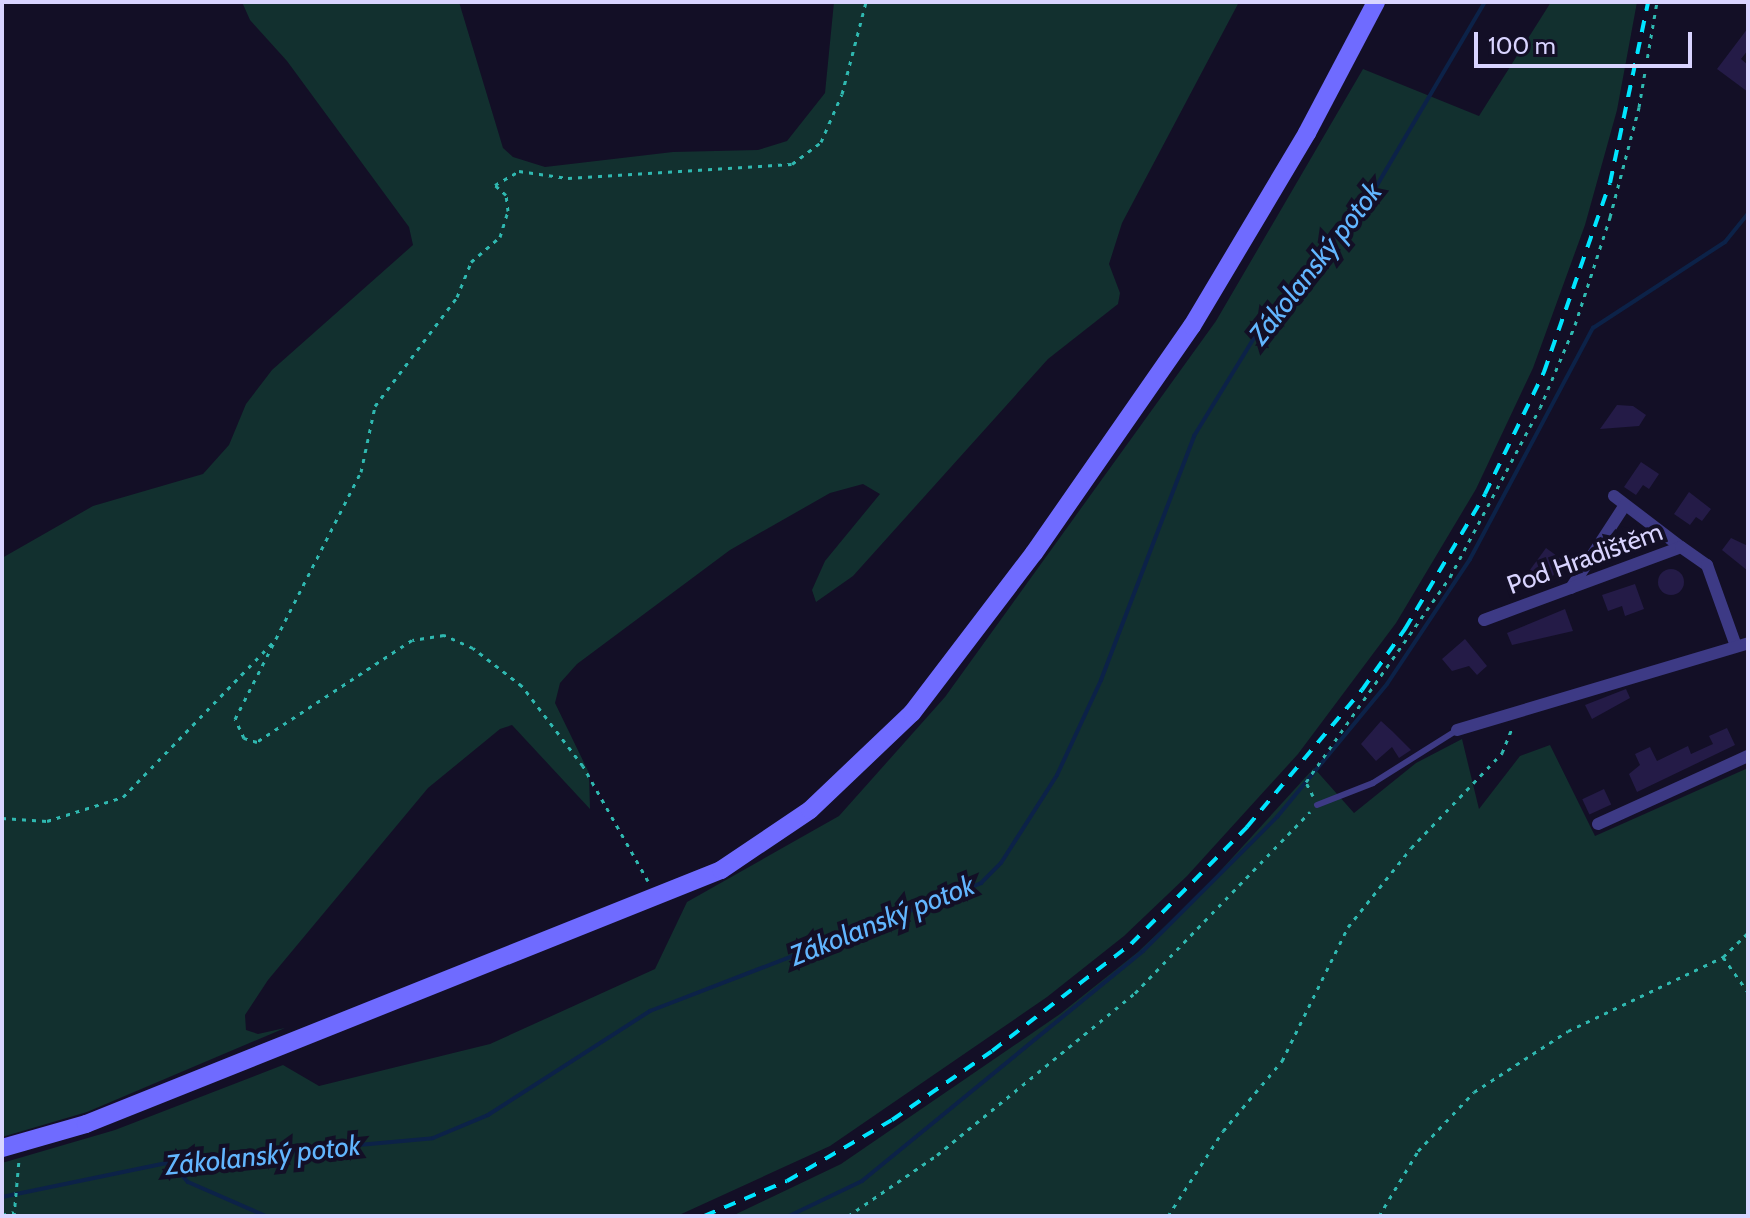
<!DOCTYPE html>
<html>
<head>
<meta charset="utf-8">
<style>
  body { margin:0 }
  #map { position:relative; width:1750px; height:1218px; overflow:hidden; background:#130f26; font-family:Cabin,sans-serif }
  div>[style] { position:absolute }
  .green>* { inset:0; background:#12302f }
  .stream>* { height:4px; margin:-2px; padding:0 2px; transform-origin:2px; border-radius:2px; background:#0c2248 }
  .building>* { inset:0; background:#241b47; transform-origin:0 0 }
  .round { border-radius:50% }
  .path>* { height:3px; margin-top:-1.5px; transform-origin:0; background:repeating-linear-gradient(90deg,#2fb8b0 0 4px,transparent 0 10px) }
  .service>* { height:6px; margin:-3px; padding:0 3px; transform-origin:3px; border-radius:3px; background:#3d3a85 }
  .minor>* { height:12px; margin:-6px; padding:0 6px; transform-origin:6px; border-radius:6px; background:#3d3a85 }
  .secondary>* { height:18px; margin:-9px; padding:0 9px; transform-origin:9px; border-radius:9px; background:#6f6bff }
  .rail>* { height:4px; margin-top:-2px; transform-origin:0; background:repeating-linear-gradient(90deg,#00e5ff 0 12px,transparent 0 22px) }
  span { translate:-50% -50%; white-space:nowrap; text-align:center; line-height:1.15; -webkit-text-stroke:8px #130f26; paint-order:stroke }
  .street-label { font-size:26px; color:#d9d4ff }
  .water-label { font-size:28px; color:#62b6ff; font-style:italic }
  .frame { position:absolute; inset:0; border:4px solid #d9d4ff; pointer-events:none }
  .scale { position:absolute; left:1474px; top:32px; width:218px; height:36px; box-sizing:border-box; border:4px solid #d9d4ff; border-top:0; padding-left:10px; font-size:24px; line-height:28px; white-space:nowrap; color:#d9d4ff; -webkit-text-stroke:6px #130f26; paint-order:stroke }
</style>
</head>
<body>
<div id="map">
  <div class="green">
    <i style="clip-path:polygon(242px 2px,459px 2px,503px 148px,513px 157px,545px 167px,673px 152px,758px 150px,787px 141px,825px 93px,834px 2px,1239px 2px,1122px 223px,1109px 264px,1120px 293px,1118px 304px,1048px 359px,853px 576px,816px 602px,812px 590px,825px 561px,880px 494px,863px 484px,830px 493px,730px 550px,577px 664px,560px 683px,555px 703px,589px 773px,590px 809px,512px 725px,500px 729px,428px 788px,268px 980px,245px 1015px,246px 1030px,258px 1034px,285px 1028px,87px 1112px,2px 1137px,2px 558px,93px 506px,203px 474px,229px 445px,246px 404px,272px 370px,413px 245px,409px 227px,287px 61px,250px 20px)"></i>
    <i style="clip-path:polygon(1551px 2px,1637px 2px,1617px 110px,1585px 225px,1533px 368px,1476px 489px,1396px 623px,1298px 754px,1187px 876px,1124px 936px,1047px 997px,830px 1146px,677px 1216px,2px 1216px,2px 1163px,115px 1130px,283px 1065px,319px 1086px,490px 1044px,655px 969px,687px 902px,839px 816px,945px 697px,1216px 321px,1363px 69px,1479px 116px)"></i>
    <i style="clip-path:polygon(1462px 739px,1479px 809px,1520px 756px,1550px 745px,1595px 836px,1748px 768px,1748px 1216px,732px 1216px,841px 1164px,1060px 1014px,1138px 952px,1202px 891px,1314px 768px,1354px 813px,1416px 763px)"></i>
  </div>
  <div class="stream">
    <i style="left:171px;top:1162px;width:26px;rotate:50deg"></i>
    <i style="left:188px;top:1182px;width:85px;rotate:23.6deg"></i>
    <i style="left:2px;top:1197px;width:173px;rotate:-11.7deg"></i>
    <i style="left:171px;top:1162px;width:263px;rotate:-5.2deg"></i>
    <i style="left:433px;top:1138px;width:60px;rotate:-22.7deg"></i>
    <i style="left:488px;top:1115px;width:193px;rotate:-32.7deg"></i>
    <i style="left:650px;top:1011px;width:355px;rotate:-21.1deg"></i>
    <i style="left:981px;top:883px;width:28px;rotate:-45deg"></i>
    <i style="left:1001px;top:863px;width:104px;rotate:-57.5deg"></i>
    <i style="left:1057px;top:775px;width:105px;rotate:-65.1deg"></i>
    <i style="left:1101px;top:680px;width:261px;rotate:-69.1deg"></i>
    <i style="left:1194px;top:436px;width:136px;rotate:-58.5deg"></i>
    <i style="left:1265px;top:320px;width:167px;rotate:-49.8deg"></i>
    <i style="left:1373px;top:192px;width:221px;rotate:-59.5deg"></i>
    <i style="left:789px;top:1216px;width:81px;rotate:-25.6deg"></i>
    <i style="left:862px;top:1181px;width:363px;rotate:-39.3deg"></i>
    <i style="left:1143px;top:951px;width:190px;rotate:-45deg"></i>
    <i style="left:1277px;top:817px;width:173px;rotate:-50.4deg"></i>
    <i style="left:1387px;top:684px;width:150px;rotate:-56.4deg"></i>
    <i style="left:1470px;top:559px;width:262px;rotate:-62deg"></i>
    <i style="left:1593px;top:328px;width:158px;rotate:-33.1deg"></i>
    <i style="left:1725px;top:242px;width:36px;rotate:-51deg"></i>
  </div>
  <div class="building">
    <i style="clip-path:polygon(1748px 28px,1748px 50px,1741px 59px,1748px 65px,1748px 92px,1717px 69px)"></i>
    <i style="clip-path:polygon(1617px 405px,1633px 406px,1646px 415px,1639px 426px,1600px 429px)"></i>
    <i style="clip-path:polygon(1641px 462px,1659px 474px,1649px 489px,1643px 485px,1636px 495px,1624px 487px)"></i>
    <i style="clip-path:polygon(1689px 492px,1711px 509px,1702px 521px,1696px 517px,1690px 525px,1674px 514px)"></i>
    <i style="clip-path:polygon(1731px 538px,1748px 546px,1748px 571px,1722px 550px)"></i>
    <i style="left:1546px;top:548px;width:22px;height:27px;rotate:36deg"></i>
    <i class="round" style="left:1658px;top:569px;width:26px;height:26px"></i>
    <i style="clip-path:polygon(1635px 584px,1644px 609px,1625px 616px,1622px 606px,1608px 611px,1602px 595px)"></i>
    <i style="clip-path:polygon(1565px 609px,1573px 631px,1512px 645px,1507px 633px)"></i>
    <i style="clip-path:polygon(1465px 639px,1487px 666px,1477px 675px,1469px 666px,1452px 671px,1442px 659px)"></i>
    <i style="clip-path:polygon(1626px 689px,1630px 698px,1592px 719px,1585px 705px)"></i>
    <i style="clip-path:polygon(1381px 721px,1392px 731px,1411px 750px,1399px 758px,1392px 747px,1376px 761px,1361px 744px)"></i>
    <i style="clip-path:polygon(1727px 728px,1735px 745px,1637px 792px,1629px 774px,1640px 765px,1635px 754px,1650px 747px,1657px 761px,1688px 746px,1691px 754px,1713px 744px,1709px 736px)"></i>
    <i style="left:1604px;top:789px;width:17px;height:24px;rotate:65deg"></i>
  </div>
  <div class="path">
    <i style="left:1313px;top:796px;width:16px;rotate:-117deg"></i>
    <i style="left:1306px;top:782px;width:251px;rotate:-54.9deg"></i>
    <i style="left:1450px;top:577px;width:191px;rotate:-62deg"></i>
    <i style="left:1540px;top:408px;width:90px;rotate:-67.1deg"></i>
    <i style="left:1575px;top:325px;width:114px;rotate:-72deg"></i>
    <i style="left:1610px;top:217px;width:114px;rotate:-75.2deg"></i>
    <i style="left:1639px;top:107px;width:107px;rotate:-80.3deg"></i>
    <i style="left:2px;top:818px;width:45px;rotate:3.8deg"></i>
    <i style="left:47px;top:821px;width:80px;rotate:-17.5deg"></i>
    <i style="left:123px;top:797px;width:216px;rotate:-45.9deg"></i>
    <i style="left:648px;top:881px;width:132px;rotate:-119.5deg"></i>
    <i style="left:583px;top:766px;width:101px;rotate:-127.3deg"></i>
    <i style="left:522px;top:686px;width:62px;rotate:-142.2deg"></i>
    <i style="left:473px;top:648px;width:32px;rotate:-156deg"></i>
    <i style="left:444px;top:635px;width:32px;rotate:171deg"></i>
    <i style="left:412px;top:640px;width:186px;rotate:146.7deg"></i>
    <i style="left:257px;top:742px;width:14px;rotate:-163deg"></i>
    <i style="left:244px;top:738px;width:21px;rotate:-115deg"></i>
    <i style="left:235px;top:719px;width:277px;rotate:-63deg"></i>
    <i style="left:361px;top:472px;width:67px;rotate:-78deg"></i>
    <i style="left:375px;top:406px;width:136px;rotate:-53deg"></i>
    <i style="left:457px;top:297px;width:38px;rotate:-68deg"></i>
    <i style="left:471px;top:262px;width:38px;rotate:-41deg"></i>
    <i style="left:500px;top:237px;width:27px;rotate:-73deg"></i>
    <i style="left:508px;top:211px;width:16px;rotate:-97deg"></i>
    <i style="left:506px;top:195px;width:15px;rotate:-138deg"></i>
    <i style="left:495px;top:185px;width:28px;rotate:-30deg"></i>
    <i style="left:519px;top:171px;width:49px;rotate:8.1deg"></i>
    <i style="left:568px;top:178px;width:224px;rotate:-3.6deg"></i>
    <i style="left:792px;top:164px;width:36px;rotate:-37deg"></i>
    <i style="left:821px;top:142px;width:52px;rotate:-66.4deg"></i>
    <i style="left:842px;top:94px;width:95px;rotate:-75.4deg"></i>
    <i style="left:1723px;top:957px;width:43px;rotate:54.5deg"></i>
    <i style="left:2px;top:1215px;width:12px;rotate:-14deg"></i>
    <i style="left:14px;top:1216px;width:56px;rotate:-84.9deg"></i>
    <i style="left:848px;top:1216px;width:108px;rotate:-34.4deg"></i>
    <i style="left:937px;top:1155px;width:256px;rotate:-39.3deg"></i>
    <i style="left:1135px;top:993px;width:252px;rotate:-46deg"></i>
    <i style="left:1168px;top:1216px;width:101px;rotate:-57.1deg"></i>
    <i style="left:1223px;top:1131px;width:92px;rotate:-49.9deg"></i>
    <i style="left:1282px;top:1061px;width:149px;rotate:-63.8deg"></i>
    <i style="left:1348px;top:927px;width:101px;rotate:-51.4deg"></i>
    <i style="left:1411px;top:848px;width:132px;rotate:-46.2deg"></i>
    <i style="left:1502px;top:753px;width:29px;rotate:-68deg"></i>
    <i style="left:1379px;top:1216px;width:76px;rotate:-59deg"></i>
    <i style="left:1418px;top:1151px;width:81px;rotate:-46.5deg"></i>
    <i style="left:1474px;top:1092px;width:112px;rotate:-33deg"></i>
    <i style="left:1568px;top:1031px;width:172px;rotate:-25.5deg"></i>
    <i style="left:1723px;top:957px;width:35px;rotate:-44deg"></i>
  </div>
  <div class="service">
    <i style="left:1317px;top:805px;width:60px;rotate:-21.4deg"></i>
    <i style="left:1373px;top:783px;width:99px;rotate:-32.2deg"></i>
  </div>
  <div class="minor">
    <i style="left:1614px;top:496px;width:84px;rotate:37.3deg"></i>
    <i style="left:1571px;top:588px;width:99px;rotate:-57deg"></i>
    <i style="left:1484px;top:620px;width:210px;rotate:-20.3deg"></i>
    <i style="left:1681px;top:547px;width:32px;rotate:35deg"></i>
    <i style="left:1707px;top:565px;width:86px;rotate:70.3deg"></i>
    <i style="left:1457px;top:730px;width:304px;rotate:-16.6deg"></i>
    <i style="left:1598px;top:824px;width:165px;rotate:-24.4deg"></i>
  </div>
  <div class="secondary">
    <i style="left:2px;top:1148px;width:87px;rotate:-15.9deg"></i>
    <i style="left:86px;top:1124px;width:684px;rotate:-21.8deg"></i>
    <i style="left:721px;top:870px;width:107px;rotate:-34deg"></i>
    <i style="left:810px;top:810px;width:141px;rotate:-43.6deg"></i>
    <i style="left:912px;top:713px;width:201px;rotate:-52.7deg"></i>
    <i style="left:1034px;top:553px;width:277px;rotate:-55.2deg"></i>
    <i style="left:1192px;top:326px;width:225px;rotate:-59.2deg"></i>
    <i style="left:1307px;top:133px;width:148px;rotate:-62.2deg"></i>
  </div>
  <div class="rail">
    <i style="left:704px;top:1216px;width:90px;rotate:-22.9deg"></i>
    <i style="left:787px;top:1181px;width:121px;rotate:-30.2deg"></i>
    <i style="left:892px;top:1120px;width:121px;rotate:-34.6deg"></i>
    <i style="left:992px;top:1051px;width:175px;rotate:-37.6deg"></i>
    <i style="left:1131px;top:944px;width:165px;rotate:-45.2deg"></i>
    <i style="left:1247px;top:827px;width:179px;rotate:-50deg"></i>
    <i style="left:1362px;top:690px;width:75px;rotate:-54.8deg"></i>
    <i style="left:1405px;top:629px;width:157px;rotate:-59.3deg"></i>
    <i style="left:1485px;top:494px;width:136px;rotate:-64.2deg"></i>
    <i style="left:1544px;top:372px;width:200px;rotate:-70.8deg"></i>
    <i style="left:1610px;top:183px;width:185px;rotate:-78.1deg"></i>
  </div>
  <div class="street-label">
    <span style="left:1585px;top:559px;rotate:-20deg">Pod Hradištěm</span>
  </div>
  <div class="water-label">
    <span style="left:1315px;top:263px;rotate:-52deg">Zákolanský potok</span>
    <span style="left:882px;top:920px;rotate:-22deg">Zákolanský potok</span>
    <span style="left:263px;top:1155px;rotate:-6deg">Zákolanský potok</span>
  </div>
  <div class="frame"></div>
  <div class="scale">100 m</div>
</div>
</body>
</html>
